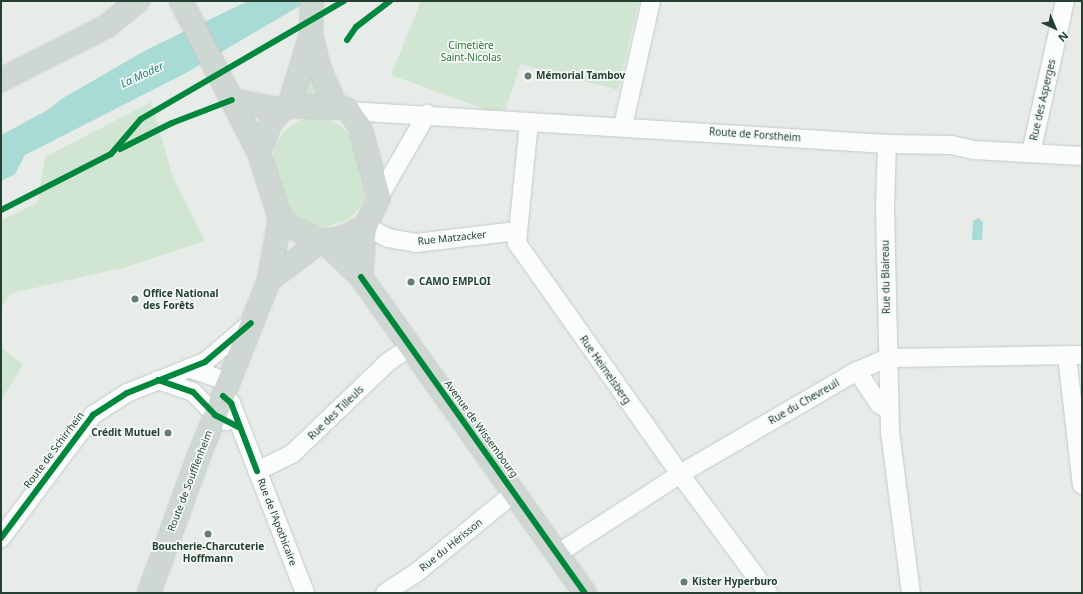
<!DOCTYPE html>
<html>
<head>
<meta charset="utf-8">
<style>
  body { margin:0 }
  #map { position:relative; width:1083px; height:594px; overflow:hidden; background:#e7ece9; font-family:"Noto Sans",sans-serif }
  div>[style] { position:absolute }
  .green>* { inset:0; background:#d0e5d2 }
  .water>* { inset:0; background:#a8dad6 }
  .roads { filter:drop-shadow(0 0 1px #c4c9c6) drop-shadow(0 0 1px #c4c9c6) }
  .minor>* { height:18px; margin:-9px; padding:0 9px; transform-origin:9px; border-radius:9px; background:#fbfcfc }
  .major>* { height:22px; margin:-11px; padding:0 11px; transform-origin:11px; border-radius:11px; background:#cfd7d3 }
  .cycleway>* { height:6px; margin:-3px; padding:0 3px; transform-origin:3px; border-radius:3px; background:#00873e }
  .dots>* { width:11px; height:11px; translate:-50% -50%; box-sizing:border-box; border:2px solid #f5faf7; border-radius:50% }
  span { translate:-50% -50%; white-space:nowrap; text-align:center; line-height:1.15; -webkit-text-stroke:3.5px #f5faf7; paint-order:stroke }
  .park-label { font-size:10px; color:#2d7839 }
  .poi-label { font-size:10px; color:#234032; font-weight:700 }
  .left { translate:0 -50%; text-align:left }
  .right { translate:-100% -50%; text-align:right }
  .street-label { font-size:10px; color:#234032 }
  .water-label { font-size:11px; color:#1d7d77; font-style:italic }
  .frame { position:absolute; inset:0; border:2px solid #234032; pointer-events:none }
  .north { position:absolute; left:1035px; top:8px; width:40px; height:40px; -webkit-text-stroke:3px #f5faf7; paint-order:stroke; rotate:136deg; font-size:11px; font-weight:700; line-height:16px; text-align:center; color:#234032 }
  .north::after { content:''; display:block; margin:auto; width:14px; height:18px; background:#234032; clip-path:polygon(50% 0,100% 100%,50% 72%,0 100%) }
</style>
</head>
<body>
<div id="map">
  <div class="green">
    <i style="clip-path:polygon(421px 1px,639px 1px,618px 90px,521px 64px,505px 110px,487px 110px,391px 75px)"></i>
    <i style="clip-path:polygon(305px 73px,313px 75px,321px 99px,295px 97px)"></i>
    <i style="clip-path:polygon(151px 102px,173px 177px,205px 241px,126px 267px,12px 293px,1px 307px,1px 221px,38px 202px,45px 157px)"></i>
    <i style="clip-path:polygon(318px 116px,339px 124px,353px 138px,366px 193px,361px 206px,349px 219px,326px 227px,315px 226px,291px 212px,284px 199px,273px 162px,275px 146px,284px 131px,300px 120px)"></i>
    <i style="clip-path:polygon(1px 347px,23px 365px,1px 400px)"></i>
  </div>
  <div class="water">
    <i style="clip-path:polygon(248px 1px,308px 1px,184px 74px,25px 155px,15px 174px,1px 181px,1px 135px,46px 111px,63px 98px,148px 49px)"></i>
    <i style="clip-path:polygon(978px 218px,983px 222px,982px 240px,972px 240px,973px 221px)"></i>
  </div>
  <div class="roads">
    <div class="minor">
      <i style="left:349px;top:111px;width:539px;rotate:3.51deg"></i>
      <i style="left:887px;top:144px;width:65px;rotate:0.9deg"></i>
      <i style="left:952px;top:145px;width:23px;rotate:13deg"></i>
      <i style="left:974px;top:150px;width:108px;rotate:3.2deg"></i>
      <i style="left:529px;top:122px;width:122px;rotate:95.7deg"></i>
      <i style="left:517px;top:243px;width:283px;rotate:54.8deg"></i>
      <i style="left:680px;top:474px;width:148px;rotate:53.5deg"></i>
      <i style="left:623px;top:126px;width:128px;rotate:-77.4deg"></i>
      <i style="left:887px;top:144px;width:64px;rotate:91.8deg"></i>
      <i style="left:885px;top:208px;width:224px;rotate:88.7deg"></i>
      <i style="left:890px;top:432px;width:162px;rotate:82.6deg"></i>
      <i style="left:1031px;top:153px;width:156px;rotate:-77.4deg"></i>
      <i style="left:379px;top:197px;width:96px;rotate:-60deg"></i>
      <i style="left:366px;top:226px;width:25px;rotate:29deg"></i>
      <i style="left:388px;top:238px;width:28px;rotate:10deg"></i>
      <i style="left:416px;top:243px;width:93px;rotate:-6.8deg"></i>
      <i style="left:508px;top:232px;width:10px;rotate:24deg"></i>
      <i style="left:1067px;top:356px;width:130px;rotate:83.4deg"></i>
      <i style="left:189px;top:368px;width:41px;rotate:19.7deg"></i>
      <i style="left:857px;top:371px;width:40px;rotate:56deg"></i>
      <i style="left:879px;top:404px;width:12px;rotate:31deg"></i>
      <i style="left:158px;top:380px;width:37px;rotate:19deg"></i>
      <i style="left:193px;top:392px;width:32px;rotate:46deg"></i>
      <i style="left:215px;top:415px;width:13px;rotate:29deg"></i>
      <i style="left:223px;top:396px;width:11px;rotate:41deg"></i>
      <i style="left:231px;top:403px;width:204px;rotate:68.7deg"></i>
      <i style="left:257px;top:471px;width:39px;rotate:-26deg"></i>
      <i style="left:292px;top:454px;width:133px;rotate:-43.8deg"></i>
      <i style="left:388px;top:362px;width:27px;rotate:-34deg"></i>
      <i style="left:1px;top:538px;width:154px;rotate:-53.2deg"></i>
      <i style="left:93px;top:415px;width:40px;rotate:-32.9deg"></i>
      <i style="left:127px;top:393px;width:84px;rotate:-21.7deg"></i>
      <i style="left:205px;top:362px;width:60px;rotate:-40.3deg"></i>
      <i style="left:557px;top:554px;width:147px;rotate:-33deg"></i>
      <i style="left:680px;top:474px;width:205px;rotate:-30.2deg"></i>
      <i style="left:857px;top:371px;width:34px;rotate:-23deg"></i>
      <i style="left:888px;top:358px;width:194px;rotate:-0.9deg"></i>
      <i style="left:385px;top:593px;width:37px;rotate:-33deg"></i>
      <i style="left:416px;top:573px;width:127px;rotate:-39.2deg"></i>
    </div>
    <div class="major">
      <i style="left:181px;top:1px;width:171px;rotate:62.8deg"></i>
      <i style="left:259px;top:153px;width:68px;rotate:72.1deg"></i>
      <i style="left:280px;top:218px;width:16px;rotate:38deg"></i>
      <i style="left:293px;top:228px;width:31px;rotate:25deg"></i>
      <i style="left:321px;top:241px;width:21px;rotate:-8deg"></i>
      <i style="left:342px;top:238px;width:27px;rotate:-27deg"></i>
      <i style="left:366px;top:226px;width:32px;rotate:-66deg"></i>
      <i style="left:379px;top:197px;width:73px;rotate:-105.2deg"></i>
      <i style="left:360px;top:127px;width:19px;rotate:-125deg"></i>
      <i style="left:349px;top:111px;width:6px;rotate:-149deg"></i>
      <i style="left:344px;top:108px;width:55px;rotate:-177.9deg"></i>
      <i style="left:289px;top:106px;width:8px;rotate:150deg"></i>
      <i style="left:282px;top:110px;width:16px;rotate:133deg"></i>
      <i style="left:271px;top:122px;width:33px;rotate:111deg"></i>
      <i style="left:312px;top:1px;width:34px;rotate:92deg"></i>
      <i style="left:311px;top:35px;width:33px;rotate:76deg"></i>
      <i style="left:319px;top:67px;width:43px;rotate:67deg"></i>
      <i style="left:1px;top:80px;width:119px;rotate:-27deg"></i>
      <i style="left:107px;top:26px;width:40px;rotate:-39deg"></i>
      <i style="left:232px;top:100px;width:51px;rotate:11.3deg"></i>
      <i style="left:289px;top:106px;width:74px;rotate:-72.8deg"></i>
      <i style="left:325px;top:242px;width:50px;rotate:44.2deg"></i>
      <i style="left:361px;top:277px;width:387px;rotate:54.7deg"></i>
      <i style="left:361px;top:277px;width:51px;rotate:-85.5deg"></i>
      <i style="left:269px;top:280px;width:65px;rotate:-36.9deg"></i>
      <i style="left:149px;top:593px;width:140px;rotate:-70deg"></i>
      <i style="left:197px;top:461px;width:195px;rotate:-68.3deg"></i>
      <i style="left:269px;top:280px;width:63px;rotate:-79.9deg"></i>
    </div>
  </div>
  <div class="cycleway">
    <i style="left:347px;top:40px;width:16px;rotate:-55deg"></i>
    <i style="left:356px;top:27px;width:43px;rotate:-37.4deg"></i>
    <i style="left:120px;top:149px;width:58px;rotate:-26.6deg"></i>
    <i style="left:172px;top:123px;width:64px;rotate:-21deg"></i>
    <i style="left:1px;top:210px;width:123px;rotate:-27deg"></i>
    <i style="left:111px;top:154px;width:46px;rotate:-49.4deg"></i>
    <i style="left:141px;top:119px;width:235px;rotate:-30.2deg"></i>
    <i style="left:361px;top:277px;width:387px;rotate:54.7deg"></i>
    <i style="left:158px;top:380px;width:37px;rotate:19deg"></i>
    <i style="left:193px;top:392px;width:32px;rotate:46deg"></i>
    <i style="left:215px;top:415px;width:28px;rotate:27deg"></i>
    <i style="left:223px;top:396px;width:11px;rotate:41deg"></i>
    <i style="left:231px;top:403px;width:73px;rotate:69.1deg"></i>
    <i style="left:1px;top:538px;width:154px;rotate:-53.2deg"></i>
    <i style="left:93px;top:415px;width:40px;rotate:-32.9deg"></i>
    <i style="left:127px;top:393px;width:84px;rotate:-21.7deg"></i>
    <i style="left:205px;top:362px;width:60px;rotate:-40.3deg"></i>
  </div>
  <div class="dots">
    <i style="left:528px;top:76px;background:#687c72"></i>
    <i style="left:411px;top:282px;background:#687c72"></i>
    <i style="left:135px;top:299px;background:#687c72"></i>
    <i style="left:168px;top:433px;background:#687c72"></i>
    <i style="left:208px;top:534px;background:#687c72"></i>
    <i style="left:684px;top:582px;background:#687c72"></i>
  </div>
  <div class="park-label">
    <span style="left:471px;top:51px">Cimetière<br>Saint-Nicolas</span>
  </div>
  <div class="poi-label">
    <span class="left" style="left:536px;top:76px">Mémorial Tambov</span>
    <span class="left" style="left:419px;top:282px">CAMO EMPLOI</span>
    <span class="left" style="left:143px;top:299px">Office National<br>des Forêts</span>
    <span class="right" style="left:160px;top:433px">Crédit Mutuel</span>
    <span style="left:208px;top:552px">Boucherie-Charcuterie<br>Hoffmann</span>
    <span class="left" style="left:692px;top:582px">Kister Hyperburo</span>
  </div>
  <div class="street-label">
    <span style="left:1043px;top:100px;rotate:-77deg">Rue des Asperges</span>
    <span style="left:755px;top:135px;rotate:4deg">Route de Forstheim</span>
    <span style="left:452px;top:238px;rotate:-6deg">Rue Matzacker</span>
    <span style="left:886px;top:277px;rotate:-91deg">Rue du Blaireau</span>
    <span style="left:605px;top:370px;rotate:55deg">Rue Heimelsberg</span>
    <span style="left:804px;top:402px;rotate:-30deg">Rue du Chevreuil</span>
    <span style="left:336px;top:413px;rotate:-44deg">Rue des Tilleuls</span>
    <span style="left:481px;top:429px;rotate:54deg">Avenue de Wissembourg</span>
    <span style="left:54px;top:450px;rotate:-53deg">Route de Schirrhein</span>
    <span style="left:190px;top:481px;rotate:-69deg">Route de Soufflenheim</span>
    <span style="left:277px;top:522px;rotate:69deg">Rue de l'Apothicaire</span>
    <span style="left:451px;top:545px;rotate:-39deg">Rue du Hérisson</span>
  </div>
  <div class="water-label">
    <span style="left:142px;top:75px;rotate:-25deg">La Moder</span>
  </div>
  <div class="frame"></div>
  <div class="north">N</div>
</div>
</body>
</html>
